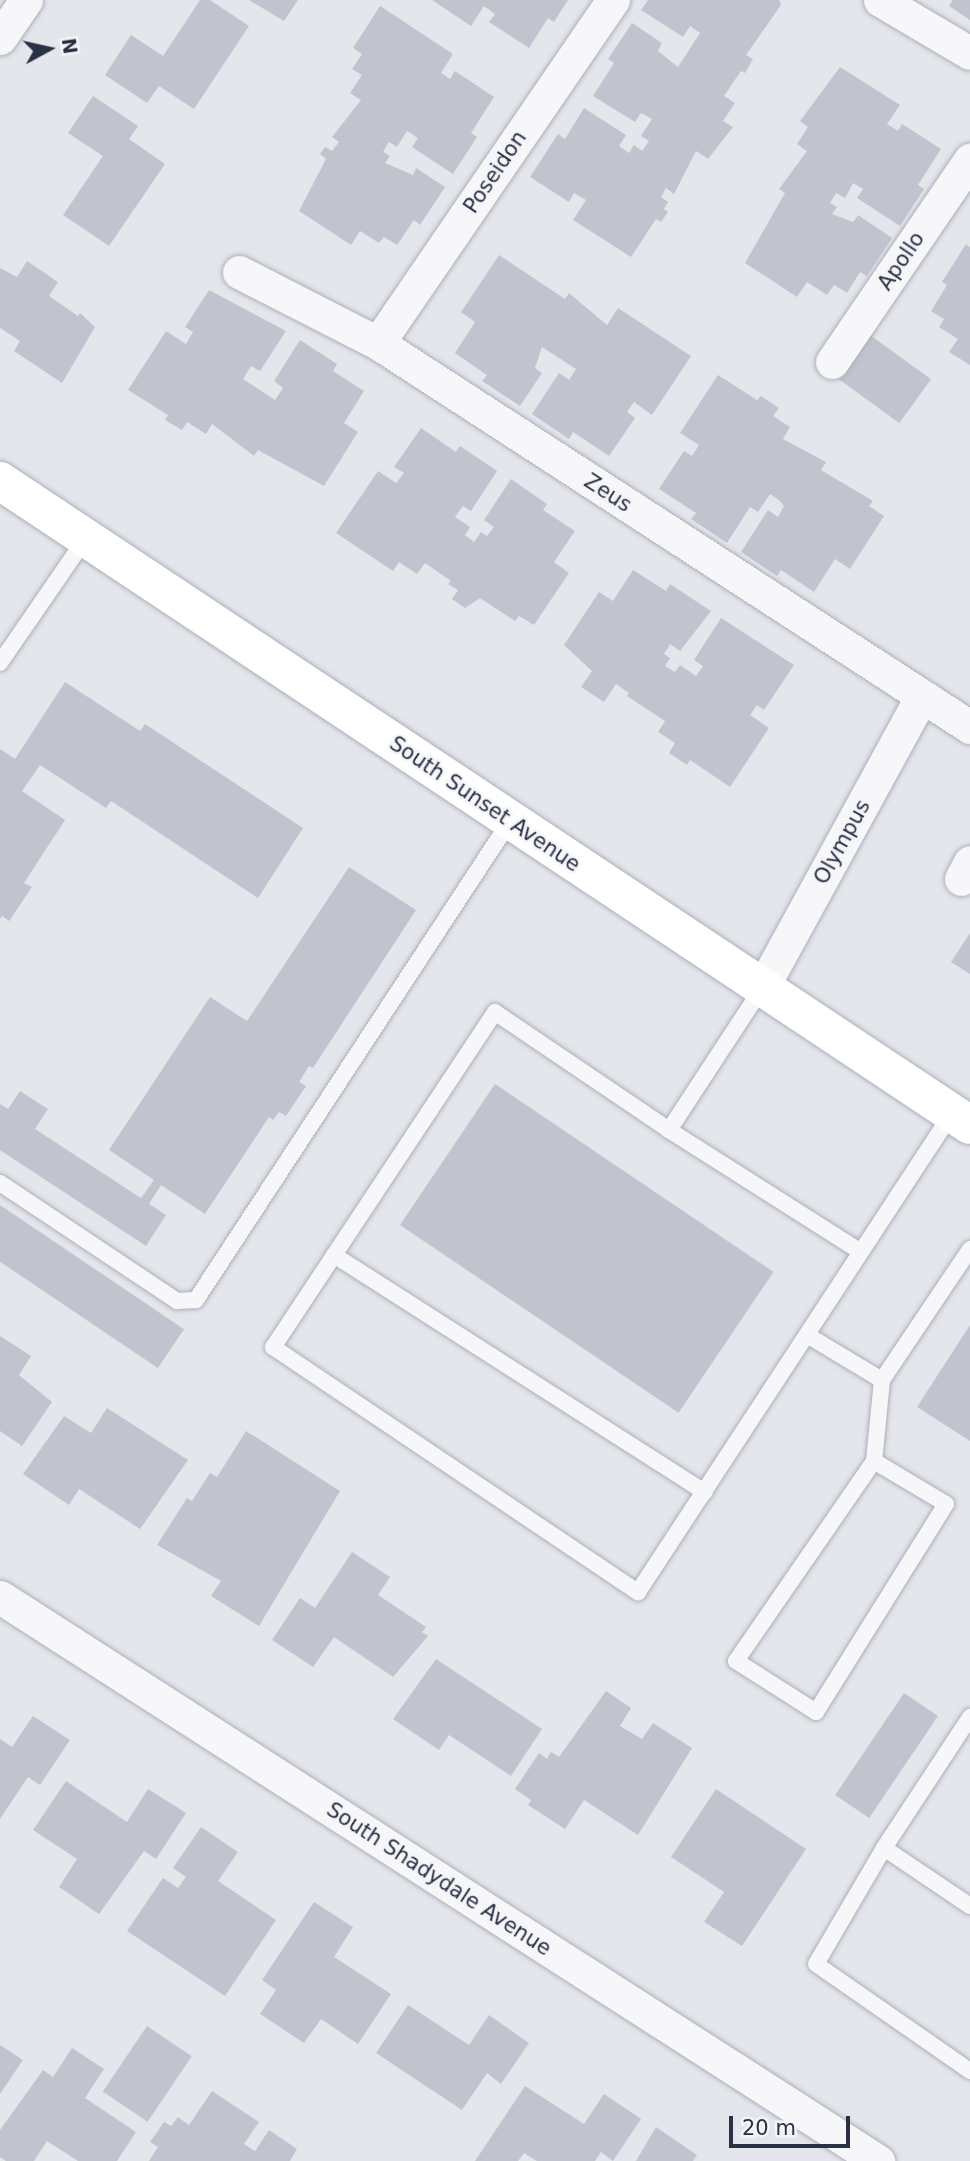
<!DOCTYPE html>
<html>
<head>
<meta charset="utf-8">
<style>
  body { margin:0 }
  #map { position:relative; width:970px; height:2161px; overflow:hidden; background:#e4e6ec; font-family:"DejaVu Sans",sans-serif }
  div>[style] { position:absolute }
  .building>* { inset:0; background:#c1c4cf; transform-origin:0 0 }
  .roads { filter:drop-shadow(0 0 2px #acb0ba) drop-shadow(0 0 2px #acb0ba) }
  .lane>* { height:16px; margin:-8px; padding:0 8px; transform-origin:8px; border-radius:8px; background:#f7f7fa }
  .street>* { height:33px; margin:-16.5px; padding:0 16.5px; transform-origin:16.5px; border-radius:16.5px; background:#f7f7fa }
  .primary>* { height:38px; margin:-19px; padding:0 19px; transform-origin:19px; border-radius:19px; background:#fff }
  span { translate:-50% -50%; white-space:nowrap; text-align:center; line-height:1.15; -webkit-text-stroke:5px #f4f5f9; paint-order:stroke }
  .street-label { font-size:21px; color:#2b3144 }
  .north { position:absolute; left:14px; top:14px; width:70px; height:70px; -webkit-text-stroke:5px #f4f5f9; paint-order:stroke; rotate:82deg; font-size:19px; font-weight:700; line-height:28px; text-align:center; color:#2b3144 }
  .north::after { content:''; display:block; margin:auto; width:24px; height:32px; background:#2b3144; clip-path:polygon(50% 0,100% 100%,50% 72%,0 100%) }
  .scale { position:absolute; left:729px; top:2116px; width:121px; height:32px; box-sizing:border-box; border:4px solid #2b3144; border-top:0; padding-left:9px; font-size:21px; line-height:24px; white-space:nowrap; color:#2b3144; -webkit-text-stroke:5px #f4f5f9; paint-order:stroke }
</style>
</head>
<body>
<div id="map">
  <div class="building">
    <i style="clip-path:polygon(200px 0,210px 0,249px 26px,194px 109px,159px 86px,147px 103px,105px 75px,131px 35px,163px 56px)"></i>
    <i style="clip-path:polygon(249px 0,298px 0,284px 21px)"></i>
    <i style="clip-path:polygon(432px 0,568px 0,554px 22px,548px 18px,529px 48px,489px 22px,495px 14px,484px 6px,471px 26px)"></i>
    <i style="clip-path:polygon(648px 0,779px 0,781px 5px,746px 55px,753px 59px,745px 73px,741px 71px,724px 96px,735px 103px,723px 121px,733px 127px,708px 159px,696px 151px,674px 194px,666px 188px,661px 197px,668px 202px,664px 209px,668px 212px,661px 222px,656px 219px,631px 257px,573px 220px,586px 200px,574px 193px,569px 202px,530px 177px,558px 134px,565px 139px,584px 108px,626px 135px,619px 146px,629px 153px,634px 145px,642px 151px,649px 141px,641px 136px,652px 119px,641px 113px,635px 122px,593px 96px,614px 63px,608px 59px,632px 23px,662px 43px,658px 51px,678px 67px,700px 33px,690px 26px,683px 37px,641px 10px)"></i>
    <i style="clip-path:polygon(953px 0,970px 0,970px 20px,949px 6px)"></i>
    <i style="clip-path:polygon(380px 6px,453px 54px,441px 73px,450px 79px,455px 71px,494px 97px,471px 133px,477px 137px,453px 174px,412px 147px,418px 138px,407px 131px,397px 147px,389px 142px,383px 152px,390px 156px,385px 163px,413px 175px,416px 168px,445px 187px,420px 225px,414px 220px,397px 245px,384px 237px,379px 243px,360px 231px,351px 245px,299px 211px,326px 159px,320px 154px,325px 147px,332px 151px,339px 142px,332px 137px,361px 100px,350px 93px,362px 75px,352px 69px,362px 54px,353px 48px)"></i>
    <i style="clip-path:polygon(840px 67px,900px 105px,887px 124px,898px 131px,902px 124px,941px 149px,918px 185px,924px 189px,900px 226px,857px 198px,863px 189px,853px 183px,845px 198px,836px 193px,830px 203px,837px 207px,832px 214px,853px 222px,858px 215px,892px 238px,867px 276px,860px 272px,847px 293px,834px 285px,827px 295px,807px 282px,797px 297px,745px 263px,785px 193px,779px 189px,807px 151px,797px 144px,808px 127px,800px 121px)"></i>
    <i style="clip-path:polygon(93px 96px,138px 126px,129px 139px,165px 164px,109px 246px,63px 215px,103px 156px,68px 133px)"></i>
    <i style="clip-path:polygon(966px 244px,970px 247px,970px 365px,949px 352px,958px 339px,939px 327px,944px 319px,931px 311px,947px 285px,942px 282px)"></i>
    <i style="clip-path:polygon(499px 255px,565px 299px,569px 293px,607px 325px,618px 308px,691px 356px,652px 415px,634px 402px,627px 412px,635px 418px,609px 456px,573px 432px,569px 439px,532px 414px,559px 373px,569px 380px,576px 369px,542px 347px,535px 368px,542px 373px,520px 406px,482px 381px,487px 375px,455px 353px,475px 322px,461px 312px)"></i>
    <i style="clip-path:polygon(27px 261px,58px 282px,49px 296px,78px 316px,80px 313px,95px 327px,62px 383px,14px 351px,20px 341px,0 328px,0 268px,17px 277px)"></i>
    <i style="clip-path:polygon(209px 290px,286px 331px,260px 371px,251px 366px,243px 379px,275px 400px,283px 388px,274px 381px,300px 340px,337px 364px,333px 371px,364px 391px,344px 423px,358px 432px,324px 486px,258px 450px,254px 456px,212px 424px,206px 434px,187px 422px,182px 430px,165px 420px,168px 415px,128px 390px,166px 331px,186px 344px,193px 332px,185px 327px)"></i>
    <i style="left:859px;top:327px;width:89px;height:54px;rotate:36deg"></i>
    <i style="clip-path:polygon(718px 375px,757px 400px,761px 396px,779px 408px,773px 416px,790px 427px,783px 439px,826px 462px,821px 470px,873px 501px,869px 506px,884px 516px,850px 569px,835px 559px,814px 592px,781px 570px,777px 576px,741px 552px,768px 510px,778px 517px,784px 506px,779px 500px,770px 494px,758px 512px,750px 507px,727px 543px,691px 519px,696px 513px,659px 489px,684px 451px,692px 456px,699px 445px,680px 433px)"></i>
    <i style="clip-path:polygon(421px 428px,456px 452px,460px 446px,497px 471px,471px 511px,463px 506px,455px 517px,470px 527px,465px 535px,474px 542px,481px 532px,487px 536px,494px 527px,484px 520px,511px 479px,547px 504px,543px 510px,575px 531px,554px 562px,569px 573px,534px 625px,519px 616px,515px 621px,480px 598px,465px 608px,452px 599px,458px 590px,448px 584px,451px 581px,425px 563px,417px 574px,399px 562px,393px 571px,336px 533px,378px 471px,396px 483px,404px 473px,394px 467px)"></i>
    <i style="clip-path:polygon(633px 570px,666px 591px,670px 584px,711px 611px,680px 651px,670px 644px,664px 654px,670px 658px,665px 666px,675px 672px,680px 665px,696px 676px,703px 666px,694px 660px,721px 618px,794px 665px,764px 710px,757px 705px,750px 715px,769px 728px,730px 787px,690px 760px,687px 765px,669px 753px,675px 743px,658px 732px,665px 721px,627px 696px,629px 693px,616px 684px,604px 702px,581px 687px,592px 671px,564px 645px,599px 592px,613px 601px)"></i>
    <i style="clip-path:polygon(65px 682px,140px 731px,145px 724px,303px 828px,258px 898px,111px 801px,106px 808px,40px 765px,22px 791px,65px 820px,24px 883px,32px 887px,9px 921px,2px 916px,0 919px,0 749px,15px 759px)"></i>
    <i style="clip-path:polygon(349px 867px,416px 910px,313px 1068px,309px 1066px,299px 1082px,306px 1086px,286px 1116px,279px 1112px,273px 1120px,269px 1117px,205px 1214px,161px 1185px,149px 1204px,166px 1215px,146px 1246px,0 1150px,0 1104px,8px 1109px,20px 1091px,48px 1109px,35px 1129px,141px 1198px,154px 1180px,109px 1150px,210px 997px,247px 1021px)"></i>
    <i style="clip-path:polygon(970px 933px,970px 974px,951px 962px)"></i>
    <i style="left:495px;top:1084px;width:336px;height:170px;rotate:34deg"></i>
    <i style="left:0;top:1205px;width:222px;height:47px;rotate:34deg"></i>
    <i style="clip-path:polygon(970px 1325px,970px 1441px,917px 1407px)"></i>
    <i style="clip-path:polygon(0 1336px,31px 1356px,19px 1375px,52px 1402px,22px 1446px,0 1431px)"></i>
    <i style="clip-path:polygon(107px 1408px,188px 1460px,140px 1529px,79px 1489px,69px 1505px,23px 1474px,64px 1416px,91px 1433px)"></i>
    <i style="clip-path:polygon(246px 1431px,340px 1491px,259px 1626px,211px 1596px,221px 1581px,157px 1545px,187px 1498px,192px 1501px,210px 1473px,217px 1477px)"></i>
    <i style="clip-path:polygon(352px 1552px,390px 1577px,378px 1595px,426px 1627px,422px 1632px,428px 1636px,393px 1677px,334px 1637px,313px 1667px,272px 1640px,300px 1598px,315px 1608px)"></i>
    <i style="clip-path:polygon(436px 1659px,542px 1729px,511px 1776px,449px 1735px,439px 1750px,393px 1719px)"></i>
    <i style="clip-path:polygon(606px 1691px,631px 1708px,620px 1726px,642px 1739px,653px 1723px,692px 1748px,638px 1835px,584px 1800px,565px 1829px,528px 1805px,531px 1800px,515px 1789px,539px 1753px,547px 1759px,551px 1752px,559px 1757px)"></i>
    <i style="left:904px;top:1693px;width:41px;height:123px;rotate:34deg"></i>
    <i style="clip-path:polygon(33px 1716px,70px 1740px,40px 1785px,28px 1777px,0 1819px,0 1739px,12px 1747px)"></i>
    <i style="clip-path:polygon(66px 1781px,127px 1822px,148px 1789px,186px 1813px,156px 1859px,144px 1851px,99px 1914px,59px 1887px,77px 1859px,33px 1830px)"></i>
    <i style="clip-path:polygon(716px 1789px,806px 1849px,742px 1946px,704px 1922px,724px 1892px,671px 1857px)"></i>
    <i style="clip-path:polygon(201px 1827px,238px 1852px,218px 1881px,276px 1920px,225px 1996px,127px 1931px,163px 1878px,178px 1888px,186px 1877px,173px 1868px)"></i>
    <i style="clip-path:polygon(314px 1902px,353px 1927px,334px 1957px,391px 1994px,358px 2044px,321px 2019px,304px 2043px,260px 2014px,276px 1990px,262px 1980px)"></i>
    <i style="clip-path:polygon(408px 2005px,469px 2045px,489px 2015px,529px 2043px,501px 2084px,487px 2073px,462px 2110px,376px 2053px)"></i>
    <i style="left:147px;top:2026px;width:54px;height:79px;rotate:34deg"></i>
    <i style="clip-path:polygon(0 2045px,23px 2060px,0 2094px)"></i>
    <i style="clip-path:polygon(72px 2048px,104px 2069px,85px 2098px,136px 2132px,117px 2161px,78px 2161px,47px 2141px,34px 2161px,6px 2161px,0 2157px,0 2130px,43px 2070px,53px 2077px)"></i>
    <i style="clip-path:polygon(525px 2086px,584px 2124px,604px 2094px,641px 2119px,613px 2161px,601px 2152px,595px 2161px,537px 2161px,524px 2153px,518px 2161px,475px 2161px)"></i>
    <i style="clip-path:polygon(212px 2091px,259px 2122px,244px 2144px,255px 2151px,269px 2130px,297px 2149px,290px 2161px,149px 2161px,158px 2147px,150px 2142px,164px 2122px,171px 2126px,178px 2117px,189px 2125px)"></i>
    <i style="clip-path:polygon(656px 2127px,697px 2155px,693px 2161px,636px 2161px)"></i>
  </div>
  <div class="roads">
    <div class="lane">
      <i style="left:0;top:663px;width:152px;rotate:-55.5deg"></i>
      <i style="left:762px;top:988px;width:170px;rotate:123.2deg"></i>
      <i style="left:669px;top:1130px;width:227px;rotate:32.4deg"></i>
      <i style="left:669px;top:1130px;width:210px;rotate:-145.9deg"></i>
      <i style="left:495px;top:1012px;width:402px;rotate:123.5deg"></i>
      <i style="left:273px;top:1347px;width:440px;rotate:33.9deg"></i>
      <i style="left:638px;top:1592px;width:573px;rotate:-56.75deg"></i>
      <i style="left:0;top:1183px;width:213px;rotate:33.7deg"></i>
      <i style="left:177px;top:1301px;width:19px;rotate:-3deg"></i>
      <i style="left:196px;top:1300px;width:573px;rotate:-56.75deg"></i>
      <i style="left:334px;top:1255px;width:440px;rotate:32.6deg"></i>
      <i style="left:807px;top:1335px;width:87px;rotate:31deg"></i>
      <i style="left:882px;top:1380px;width:81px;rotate:95.6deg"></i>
      <i style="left:874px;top:1461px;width:243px;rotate:124.6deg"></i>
      <i style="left:736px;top:1661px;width:95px;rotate:32.5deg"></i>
      <i style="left:816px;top:1712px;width:245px;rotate:-58deg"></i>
      <i style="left:946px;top:1504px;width:84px;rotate:-149.2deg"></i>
      <i style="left:882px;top:1380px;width:158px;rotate:-56.1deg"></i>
      <i style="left:884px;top:1848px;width:157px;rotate:-56.7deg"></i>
      <i style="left:970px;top:1906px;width:104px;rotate:-146deg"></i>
      <i style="left:884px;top:1848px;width:134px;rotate:120.4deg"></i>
      <i style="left:816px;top:1964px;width:188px;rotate:34.8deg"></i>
    </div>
    <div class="street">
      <i style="left:880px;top:0;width:104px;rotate:30.5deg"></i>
      <i style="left:0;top:38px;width:46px;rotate:-55.6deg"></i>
      <i style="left:239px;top:272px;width:156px;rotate:27.1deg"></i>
      <i style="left:378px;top:343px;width:706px;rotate:32.97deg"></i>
      <i style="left:378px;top:343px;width:416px;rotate:-55.6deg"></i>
      <i style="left:832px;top:362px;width:245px;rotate:-55.7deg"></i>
      <i style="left:961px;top:879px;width:19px;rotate:-62deg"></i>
      <i style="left:762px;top:988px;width:332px;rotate:-61.3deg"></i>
      <i style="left:0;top:1597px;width:1044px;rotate:32.72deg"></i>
    </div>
    <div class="primary">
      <i style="left:0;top:481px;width:1164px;rotate:33.58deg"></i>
    </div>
  </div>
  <div class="street-label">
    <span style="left:495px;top:172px;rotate:-56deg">Poseidon</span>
    <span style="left:901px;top:261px;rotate:-56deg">Apollo</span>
    <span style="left:608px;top:493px;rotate:33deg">Zeus</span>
    <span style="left:485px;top:804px;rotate:34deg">South Sunset Avenue</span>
    <span style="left:842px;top:842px;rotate:-61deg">Olympus</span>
    <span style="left:439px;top:1879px;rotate:33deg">South Shadydale Avenue</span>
  </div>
  <div class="north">N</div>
  <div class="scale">20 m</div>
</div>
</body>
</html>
